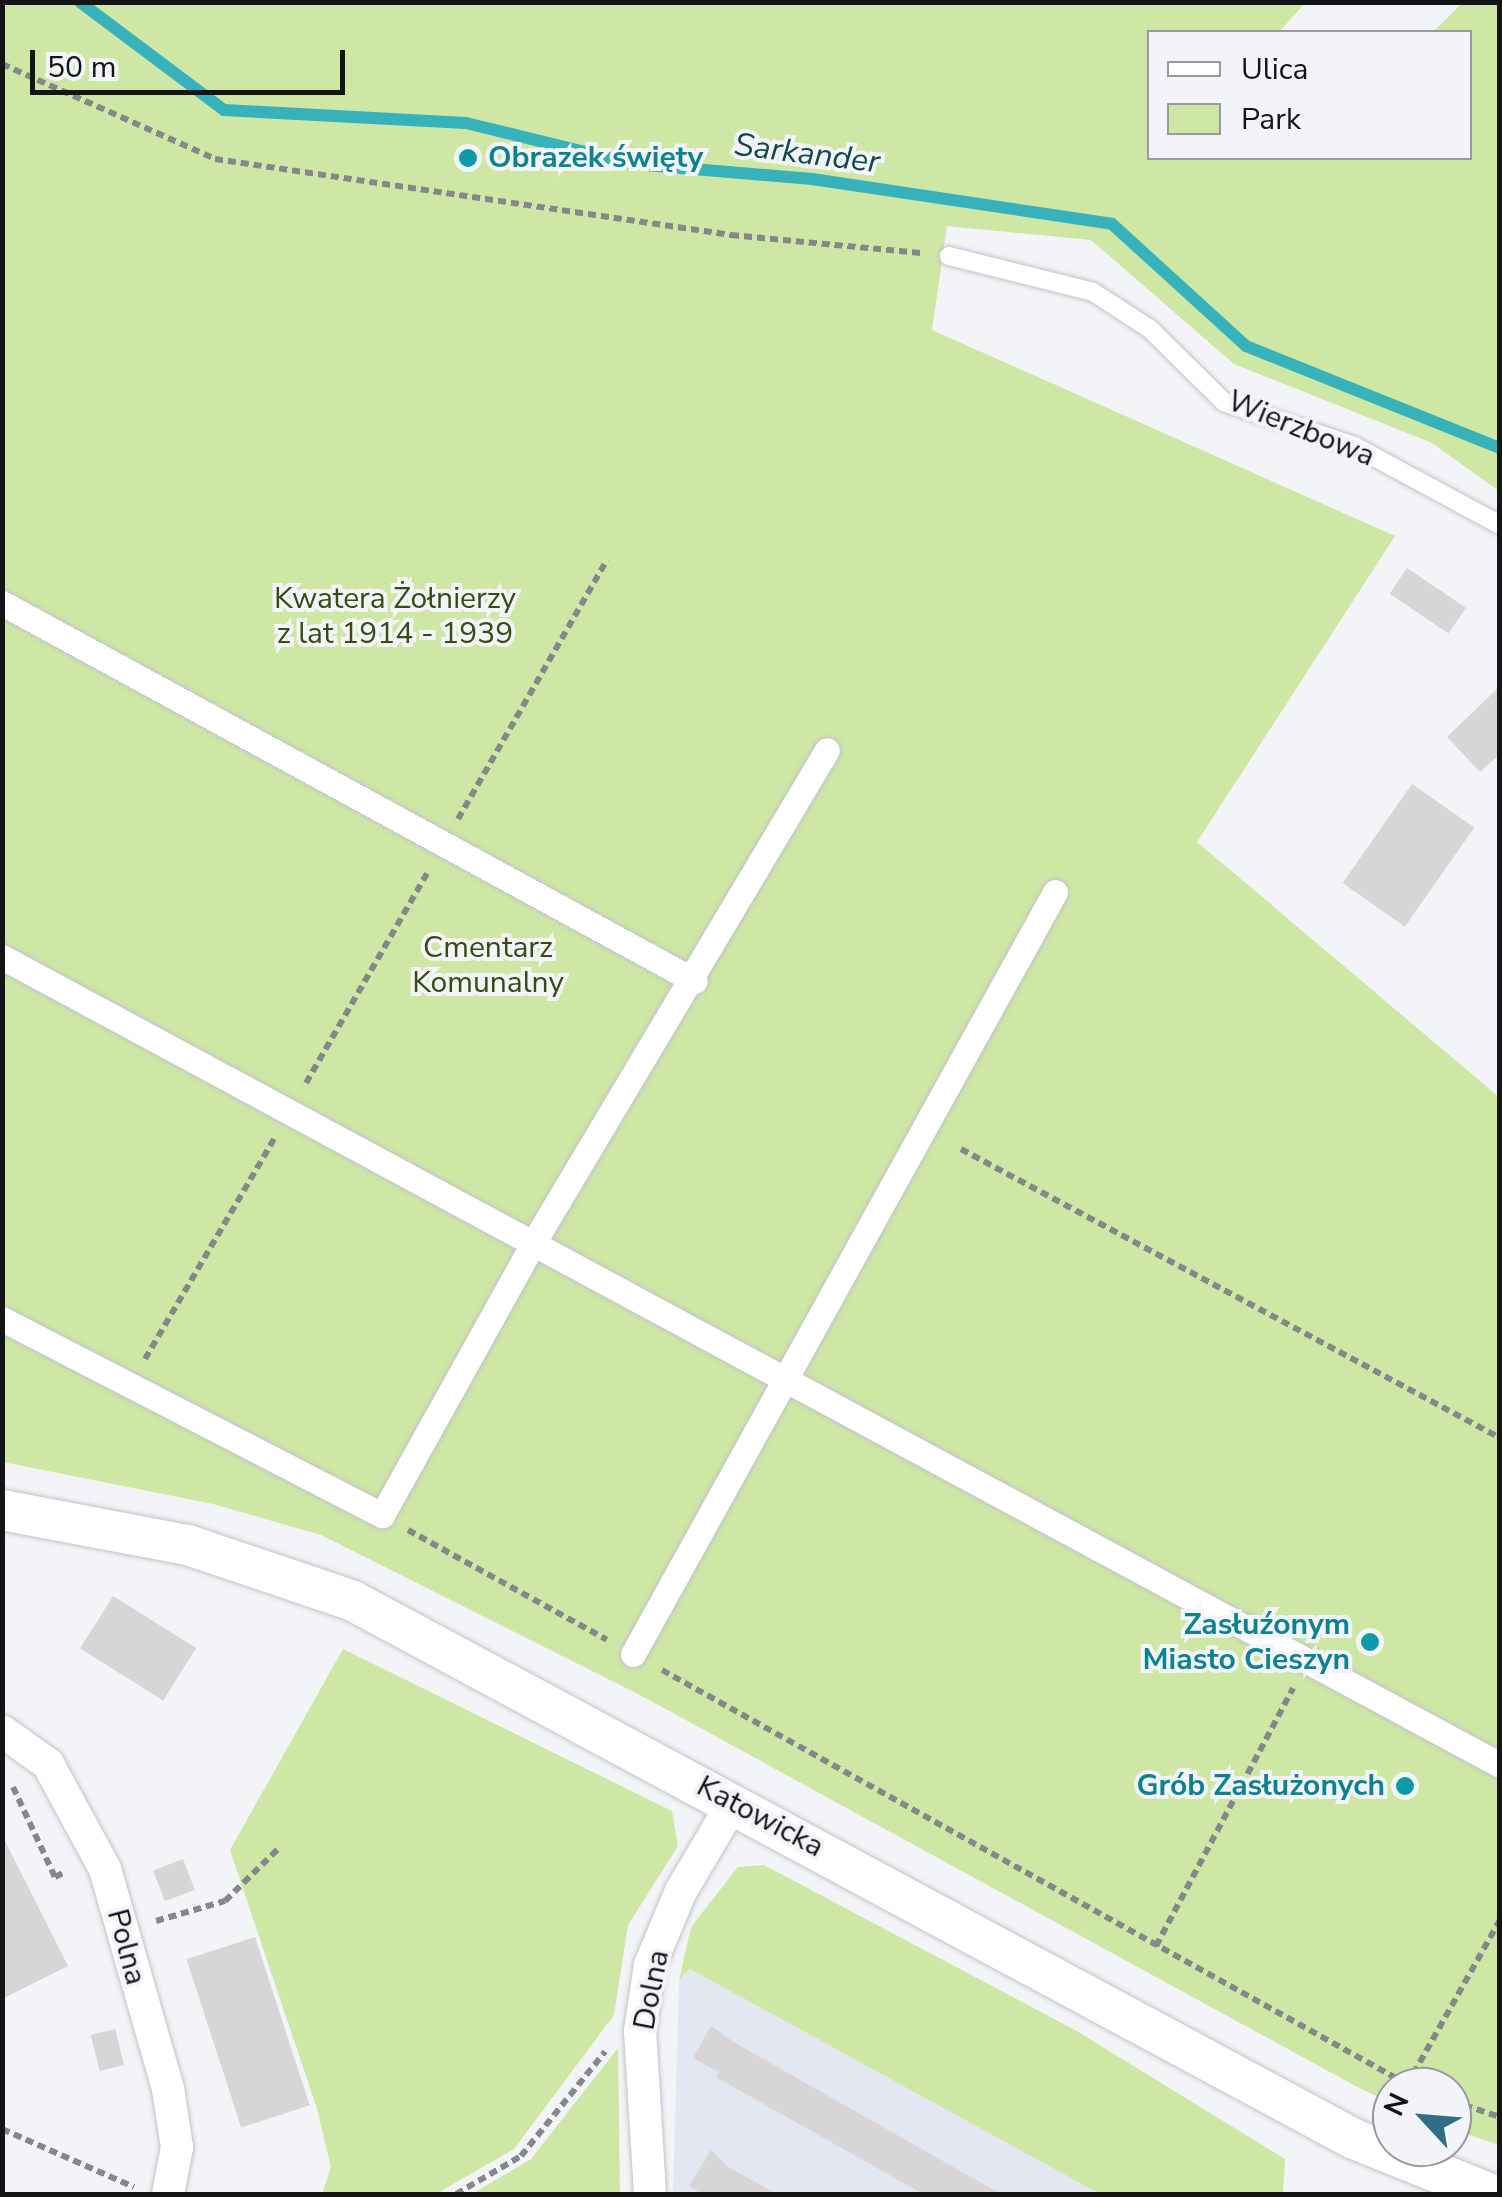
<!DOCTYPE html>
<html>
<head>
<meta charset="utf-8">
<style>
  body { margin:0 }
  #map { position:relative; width:1502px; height:2197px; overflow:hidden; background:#f3f4f8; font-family:"Nunito Sans",sans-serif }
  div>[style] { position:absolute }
  .built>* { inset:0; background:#e3e7f1 }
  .green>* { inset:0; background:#cee7a5 }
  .stream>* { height:12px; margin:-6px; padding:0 6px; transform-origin:6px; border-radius:6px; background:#37b2bb }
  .building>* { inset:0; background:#d8d5d7; transform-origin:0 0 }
  .path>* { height:6px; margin-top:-3px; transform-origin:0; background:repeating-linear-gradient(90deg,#86878a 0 8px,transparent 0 13px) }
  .roads { filter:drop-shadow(0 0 2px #c2c3c7) drop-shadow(0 0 2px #c2c3c7) }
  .service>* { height:18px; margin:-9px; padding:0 9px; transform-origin:9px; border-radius:9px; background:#fff }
  .pedestrian>* { height:25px; margin:-12.5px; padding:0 12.5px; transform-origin:12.5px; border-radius:12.5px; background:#fff }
  .minor>* { height:32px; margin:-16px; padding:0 16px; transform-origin:16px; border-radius:16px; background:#fff }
  .tertiary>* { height:40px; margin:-20px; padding:0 20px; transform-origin:20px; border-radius:20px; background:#fff }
  .dots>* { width:28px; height:28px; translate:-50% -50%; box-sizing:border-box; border:5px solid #f3f4f8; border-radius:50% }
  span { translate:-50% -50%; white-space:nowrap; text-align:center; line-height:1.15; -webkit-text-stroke:8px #f3f4f8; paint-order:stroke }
  .culture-label { font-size:30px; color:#0d838f; font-weight:700 }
  .left { translate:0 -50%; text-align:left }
  .right { translate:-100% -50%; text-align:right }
  .street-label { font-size:30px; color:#131415 }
  .park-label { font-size:30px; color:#3a4a13 }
  .water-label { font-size:32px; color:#12484b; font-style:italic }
  .frame { position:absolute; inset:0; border:5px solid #131415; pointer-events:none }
  .legend { position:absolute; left:1147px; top:30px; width:325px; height:130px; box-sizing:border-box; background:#f3f4f8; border:2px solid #999a9d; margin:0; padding:12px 18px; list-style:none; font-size:30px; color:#131415 }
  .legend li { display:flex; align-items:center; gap:20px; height:50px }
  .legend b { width:50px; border:2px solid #999a9d }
  .north { position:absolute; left:1372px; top:2067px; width:100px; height:100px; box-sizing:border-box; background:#f3f4f8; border:2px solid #999a9d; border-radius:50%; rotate:296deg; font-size:28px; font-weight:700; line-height:40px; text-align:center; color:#131415 }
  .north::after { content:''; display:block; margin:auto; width:35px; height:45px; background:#316d84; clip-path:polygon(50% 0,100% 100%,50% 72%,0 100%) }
  .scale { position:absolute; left:30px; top:50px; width:315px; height:45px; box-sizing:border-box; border:5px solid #131415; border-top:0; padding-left:12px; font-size:30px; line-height:35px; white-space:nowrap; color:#131415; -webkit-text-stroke:8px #f3f4f8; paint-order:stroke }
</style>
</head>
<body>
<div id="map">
  <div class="built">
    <i style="clip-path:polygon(690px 1969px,1100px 2194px,673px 2194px,679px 1980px)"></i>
  </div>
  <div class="green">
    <i style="clip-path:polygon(2px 3px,1305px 3px,1279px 32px,1150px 32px,1150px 158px,1470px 158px,1470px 32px,1433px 32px,1462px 3px,1499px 3px,1499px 491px,1432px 443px,1234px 364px,1091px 240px,947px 226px,932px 330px,1395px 536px,1197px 842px,1499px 1097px,1499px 2145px,1452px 2129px,1452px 2087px,1392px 2087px,1392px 2103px,1359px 2088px,638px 1694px,321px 1535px,213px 1504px,3px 1462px)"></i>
    <i style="clip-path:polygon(343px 1649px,672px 1811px,678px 1846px,628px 1925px,614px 2015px,514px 2149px,436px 2194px,322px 2194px,331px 2167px,317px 2109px,230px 1850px)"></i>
    <i style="clip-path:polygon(764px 1865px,1075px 2030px,1285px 2159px,1283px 2194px,1100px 2194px,690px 1969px,679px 1980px,691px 1927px,738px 1867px)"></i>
    <i style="clip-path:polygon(618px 2048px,620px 2194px,472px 2194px,531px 2159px)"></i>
  </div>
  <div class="stream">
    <i style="left:80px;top:2px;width:180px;rotate:36.9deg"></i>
    <i style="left:224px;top:110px;width:242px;rotate:3.1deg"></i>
    <i style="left:466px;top:123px;width:173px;rotate:13.7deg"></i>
    <i style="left:634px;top:164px;width:179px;rotate:4.8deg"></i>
    <i style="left:812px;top:179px;width:303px;rotate:8.5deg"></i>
    <i style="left:1112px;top:224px;width:181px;rotate:42.3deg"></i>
    <i style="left:1246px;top:346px;width:274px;rotate:21.9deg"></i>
  </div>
  <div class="building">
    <i style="left:1407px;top:568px;width:71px;height:31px;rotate:34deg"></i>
    <i style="clip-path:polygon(1500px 686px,1500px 754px,1480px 772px,1447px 737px)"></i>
    <i style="left:1412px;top:784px;width:76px;height:121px;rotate:35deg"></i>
    <i style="left:113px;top:1596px;width:98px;height:62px;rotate:32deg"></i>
    <i style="clip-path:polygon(2px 1835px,68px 1966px,4px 1998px,2px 1996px)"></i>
    <i style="left:183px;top:1859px;width:33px;height:32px;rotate:69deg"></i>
    <i style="left:255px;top:1937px;width:177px;height:72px;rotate:72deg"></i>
    <i style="clip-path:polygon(711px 2026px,735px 2043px,1001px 2194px,923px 2194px,716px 2077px,719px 2072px,693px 2058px)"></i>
    <i style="left:115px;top:2029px;width:37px;height:25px;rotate:76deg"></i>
    <i style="clip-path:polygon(711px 2150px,728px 2167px,777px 2194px,702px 2194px,689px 2186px)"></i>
  </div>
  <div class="path">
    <i style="left:2px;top:64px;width:233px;rotate:24deg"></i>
    <i style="left:215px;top:159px;width:522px;rotate:8.38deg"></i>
    <i style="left:731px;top:235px;width:193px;rotate:5.4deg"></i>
    <i style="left:458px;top:819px;width:299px;rotate:-60.1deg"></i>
    <i style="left:306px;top:1083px;width:242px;rotate:-60deg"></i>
    <i style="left:961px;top:1149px;width:612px;rotate:28.2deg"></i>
    <i style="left:145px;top:1359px;width:257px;rotate:-59.6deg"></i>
    <i style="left:408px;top:1530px;width:227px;rotate:28.9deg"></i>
    <i style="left:662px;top:1670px;width:858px;rotate:29.07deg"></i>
    <i style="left:13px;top:1787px;width:99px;rotate:65deg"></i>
    <i style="left:55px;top:1877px;width:13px;rotate:-27deg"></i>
    <i style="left:156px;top:1921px;width:72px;rotate:-16.2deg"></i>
    <i style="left:225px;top:1901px;width:77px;rotate:-44.5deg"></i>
    <i style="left:1156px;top:1946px;width:292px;rotate:-62deg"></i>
    <i style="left:1407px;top:2085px;width:189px;rotate:-60.6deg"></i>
    <i style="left:1452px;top:2101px;width:51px;rotate:18.4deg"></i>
    <i style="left:2px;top:2129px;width:144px;rotate:23.7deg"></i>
    <i style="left:456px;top:2194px;width:75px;rotate:-30.3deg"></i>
    <i style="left:521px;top:2156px;width:134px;rotate:-51.1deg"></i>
  </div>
  <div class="roads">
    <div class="service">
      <i style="left:949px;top:256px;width:148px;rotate:14deg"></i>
      <i style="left:1093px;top:292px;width:68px;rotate:33deg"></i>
      <i style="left:1150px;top:329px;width:104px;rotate:44.6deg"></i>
      <i style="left:1224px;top:402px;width:137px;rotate:18.7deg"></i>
      <i style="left:1354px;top:446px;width:166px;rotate:28.4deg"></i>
    </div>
    <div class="pedestrian">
      <i style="left:2px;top:603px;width:789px;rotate:28.61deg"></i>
      <i style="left:2px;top:957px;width:1702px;rotate:28.34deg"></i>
      <i style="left:2px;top:1319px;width:428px;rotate:27.3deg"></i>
      <i style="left:382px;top:1515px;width:315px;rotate:-60.9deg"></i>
      <i style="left:535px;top:1240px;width:570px;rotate:-59.21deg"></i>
      <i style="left:633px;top:1654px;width:871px;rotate:-61.02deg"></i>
    </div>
    <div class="minor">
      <i style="left:2px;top:1731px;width:57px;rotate:35.7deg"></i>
      <i style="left:48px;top:1764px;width:119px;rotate:61.5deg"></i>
      <i style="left:105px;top:1869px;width:229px;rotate:74deg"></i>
      <i style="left:168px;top:2089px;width:59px;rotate:81.2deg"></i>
      <i style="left:177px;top:2147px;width:48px;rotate:100.8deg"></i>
      <i style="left:650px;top:2194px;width:163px;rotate:-93.5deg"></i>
      <i style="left:640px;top:2031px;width:67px;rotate:-81.4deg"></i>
      <i style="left:650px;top:1965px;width:80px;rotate:-67.3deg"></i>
      <i style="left:681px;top:1891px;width:102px;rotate:-59.4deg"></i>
    </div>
    <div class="tertiary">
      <i style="left:2px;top:1510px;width:189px;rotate:10.7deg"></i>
      <i style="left:188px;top:1545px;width:174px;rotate:18.7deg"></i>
      <i style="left:353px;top:1601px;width:1136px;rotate:28.26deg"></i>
      <i style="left:1354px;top:2139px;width:148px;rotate:21.9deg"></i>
    </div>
  </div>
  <div class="dots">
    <i style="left:468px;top:158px;background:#0f9aa8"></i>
    <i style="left:1370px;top:1642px;background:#0f9aa8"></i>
    <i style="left:1405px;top:1786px;background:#0f9aa8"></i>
  </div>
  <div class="culture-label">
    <span class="left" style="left:488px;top:158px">Obrazek święty</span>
    <span class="right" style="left:1350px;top:1642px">Zasłuźonym<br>Miasto Cieszyn</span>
    <span class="right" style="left:1385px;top:1786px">Grób Zasłużonych</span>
  </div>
  <div class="street-label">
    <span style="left:1301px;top:429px;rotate:22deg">Wierzbowa</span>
    <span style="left:760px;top:1817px;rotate:28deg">Katowicka</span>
    <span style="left:126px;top:1947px;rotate:75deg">Polna</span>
    <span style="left:652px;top:1990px;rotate:-79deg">Dolna</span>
  </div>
  <div class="park-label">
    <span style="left:395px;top:616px">Kwatera Żołnierzy<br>z lat 1914 - 1939</span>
    <span style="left:488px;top:965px">Cmentarz<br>Komunalny</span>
  </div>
  <div class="water-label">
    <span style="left:807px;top:154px;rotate:7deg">Sarkander</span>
  </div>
  <div class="frame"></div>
  <ul class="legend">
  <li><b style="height:12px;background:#fff"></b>Ulica</li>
  <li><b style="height:28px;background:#cee7a5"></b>Park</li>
  </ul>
  <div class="north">N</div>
  <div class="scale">50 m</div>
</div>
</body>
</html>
